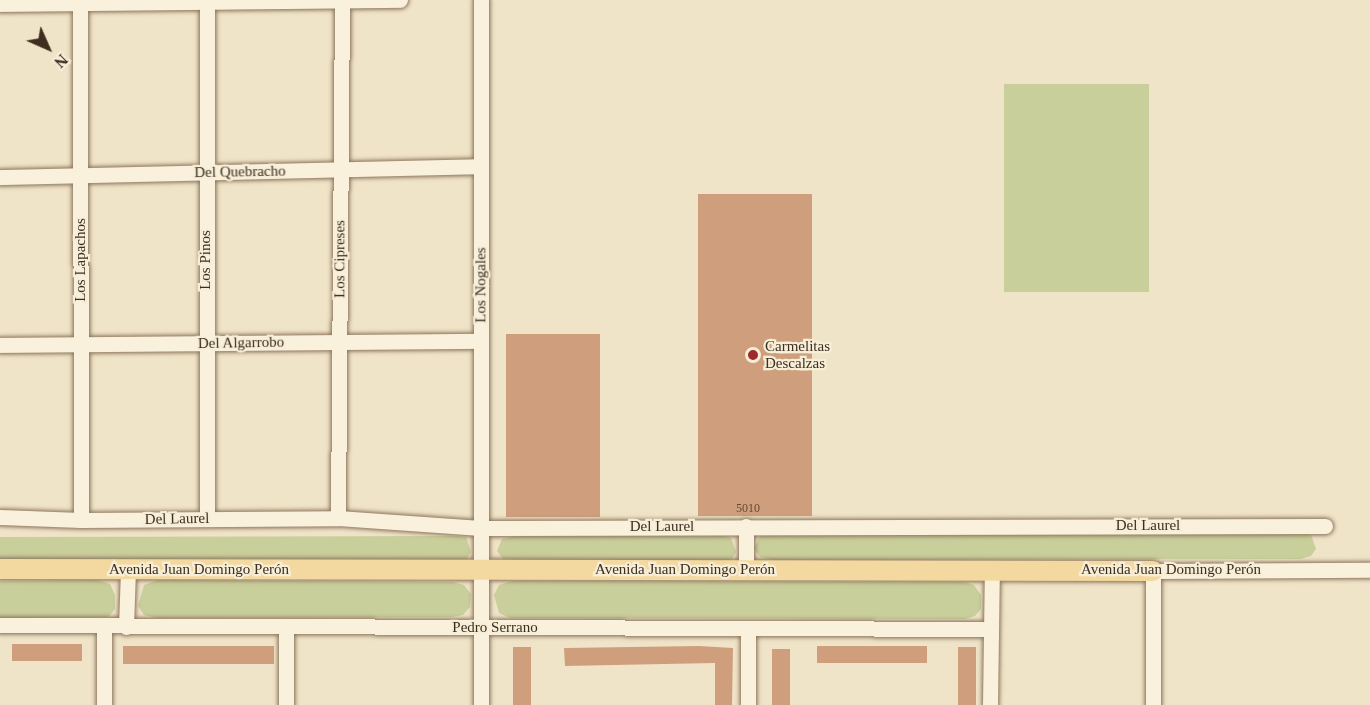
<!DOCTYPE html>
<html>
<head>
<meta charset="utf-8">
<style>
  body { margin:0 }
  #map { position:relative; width:1370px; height:705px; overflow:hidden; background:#f0e4c8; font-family:Georgia,serif }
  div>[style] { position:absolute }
  .green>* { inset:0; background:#c9cf9b; transform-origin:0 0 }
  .building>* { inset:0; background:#cf9f7d; transform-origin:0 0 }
  .roads { filter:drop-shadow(0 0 2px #8d765c) drop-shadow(0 0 2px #8d765c) }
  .minor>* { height:15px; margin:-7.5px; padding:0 7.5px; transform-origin:7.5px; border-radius:7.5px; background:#faf1dc }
  .major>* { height:20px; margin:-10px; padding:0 10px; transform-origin:10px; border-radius:10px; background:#f3d9a0 }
  .dots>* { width:16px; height:16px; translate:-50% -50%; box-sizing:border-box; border:3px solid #f7eed8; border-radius:50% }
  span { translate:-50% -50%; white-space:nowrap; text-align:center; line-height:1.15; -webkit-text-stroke:4.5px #f7eed8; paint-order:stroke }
  .number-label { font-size:12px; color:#624a37 }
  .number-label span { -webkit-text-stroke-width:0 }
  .street-label { font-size:15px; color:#3d2e20 }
  .poi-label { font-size:15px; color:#3d2e20 }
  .left { translate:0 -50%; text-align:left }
  .north { position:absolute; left:18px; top:18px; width:60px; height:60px; -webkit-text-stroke:4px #f7eed8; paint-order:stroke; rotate:135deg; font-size:16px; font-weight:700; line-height:24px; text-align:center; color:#3d2e20 }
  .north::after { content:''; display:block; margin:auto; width:21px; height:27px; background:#3d2e20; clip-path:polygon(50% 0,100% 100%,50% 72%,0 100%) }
</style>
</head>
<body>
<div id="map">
  <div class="green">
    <i style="left:1004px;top:84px;width:145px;height:208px"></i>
    <i style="clip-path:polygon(1302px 532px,1311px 535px,1316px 549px,1311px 556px,1301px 559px,772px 560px,760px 557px,754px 549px,760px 536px,773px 533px)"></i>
    <i style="clip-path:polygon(722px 535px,731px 538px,736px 552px,732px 559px,722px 561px,515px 562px,503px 559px,497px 551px,502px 539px,515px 536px)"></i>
    <i style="clip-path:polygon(457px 536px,466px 537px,471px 552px,467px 559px,457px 562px,0 559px,0 537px)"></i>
    <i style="clip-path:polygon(98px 580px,110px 584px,115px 595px,115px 609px,108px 617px,0 618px,0 581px)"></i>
    <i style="clip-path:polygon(158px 580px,453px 582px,464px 585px,471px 594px,470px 607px,463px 615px,452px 617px,157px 618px,144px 615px,138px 606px,144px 585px)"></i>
    <i style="clip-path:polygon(512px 581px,965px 582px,974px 585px,981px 595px,981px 609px,975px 616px,965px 619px,510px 618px,499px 613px,494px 595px,499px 585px)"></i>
  </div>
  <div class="building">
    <i style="left:698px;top:194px;width:114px;height:322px"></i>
    <i style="left:600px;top:334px;width:183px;height:94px;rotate:90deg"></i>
    <i style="left:82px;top:644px;width:17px;height:70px;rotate:90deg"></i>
    <i style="left:274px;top:646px;width:18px;height:151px;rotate:90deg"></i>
    <i style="clip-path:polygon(699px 646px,733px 648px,732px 705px,715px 705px,715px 663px,565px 666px,564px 648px)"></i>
    <i style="left:927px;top:646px;width:17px;height:110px;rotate:90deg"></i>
    <i style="left:513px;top:647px;width:18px;height:58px"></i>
    <i style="left:958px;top:647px;width:18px;height:58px"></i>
    <i style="left:772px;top:649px;width:18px;height:56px"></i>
  </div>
  <div class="roads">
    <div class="minor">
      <i style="left:80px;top:0;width:520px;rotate:89.89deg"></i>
      <i style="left:207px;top:2px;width:516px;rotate:90deg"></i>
      <i style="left:0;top:4px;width:400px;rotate:-0.6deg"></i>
      <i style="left:0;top:177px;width:481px;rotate:-1.3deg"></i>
      <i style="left:0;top:345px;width:481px;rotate:-0.5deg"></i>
      <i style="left:0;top:517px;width:81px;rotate:2.1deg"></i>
      <i style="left:81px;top:520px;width:257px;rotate:-0.4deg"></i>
      <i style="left:338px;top:518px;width:143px;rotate:4deg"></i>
      <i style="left:481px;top:528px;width:844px;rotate:-0.14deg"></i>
      <i style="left:338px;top:518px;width:518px;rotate:-89.56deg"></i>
      <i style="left:746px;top:570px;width:44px;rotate:-90deg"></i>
      <i style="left:0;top:625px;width:991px;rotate:0.23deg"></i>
      <i style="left:104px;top:627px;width:78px;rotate:90deg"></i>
      <i style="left:126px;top:627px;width:57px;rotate:-88deg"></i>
      <i style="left:286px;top:628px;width:77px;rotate:90deg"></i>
      <i style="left:748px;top:628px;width:77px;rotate:90deg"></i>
      <i style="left:481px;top:705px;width:705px;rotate:-90deg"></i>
      <i style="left:990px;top:705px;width:135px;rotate:-89.2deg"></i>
      <i style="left:1153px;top:705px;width:134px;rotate:-90deg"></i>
      <i style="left:1153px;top:571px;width:217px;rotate:-0.3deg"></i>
    </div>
    <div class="major">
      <i style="left:0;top:569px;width:1153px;rotate:0.1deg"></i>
    </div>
  </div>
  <div class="dots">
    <i style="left:753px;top:355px;background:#9e2a2b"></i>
  </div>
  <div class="number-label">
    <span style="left:748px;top:509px">5010</span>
  </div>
  <div class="street-label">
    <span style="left:240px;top:172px;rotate:-1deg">Del Quebracho</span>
    <span style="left:340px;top:259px;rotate:-90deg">Los Cipreses</span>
    <span style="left:81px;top:260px;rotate:-90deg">Los Lapachos</span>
    <span style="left:206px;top:260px;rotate:-90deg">Los Pinos</span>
    <span style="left:481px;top:285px;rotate:-90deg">Los Nogales</span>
    <span style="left:241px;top:343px;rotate:-1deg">Del Algarrobo</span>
    <span style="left:177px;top:519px;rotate:-1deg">Del Laurel</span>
    <span style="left:1148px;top:526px">Del Laurel</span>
    <span style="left:662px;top:527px">Del Laurel</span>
    <span style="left:199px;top:570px">Avenida Juan Domingo Perón</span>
    <span style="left:685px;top:570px">Avenida Juan Domingo Perón</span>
    <span style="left:1171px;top:570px">Avenida Juan Domingo Perón</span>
    <span style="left:495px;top:628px">Pedro Serrano</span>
  </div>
  <div class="poi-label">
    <span class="left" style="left:765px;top:355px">Carmelitas<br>Descalzas</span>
  </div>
  <div class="north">N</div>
</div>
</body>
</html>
